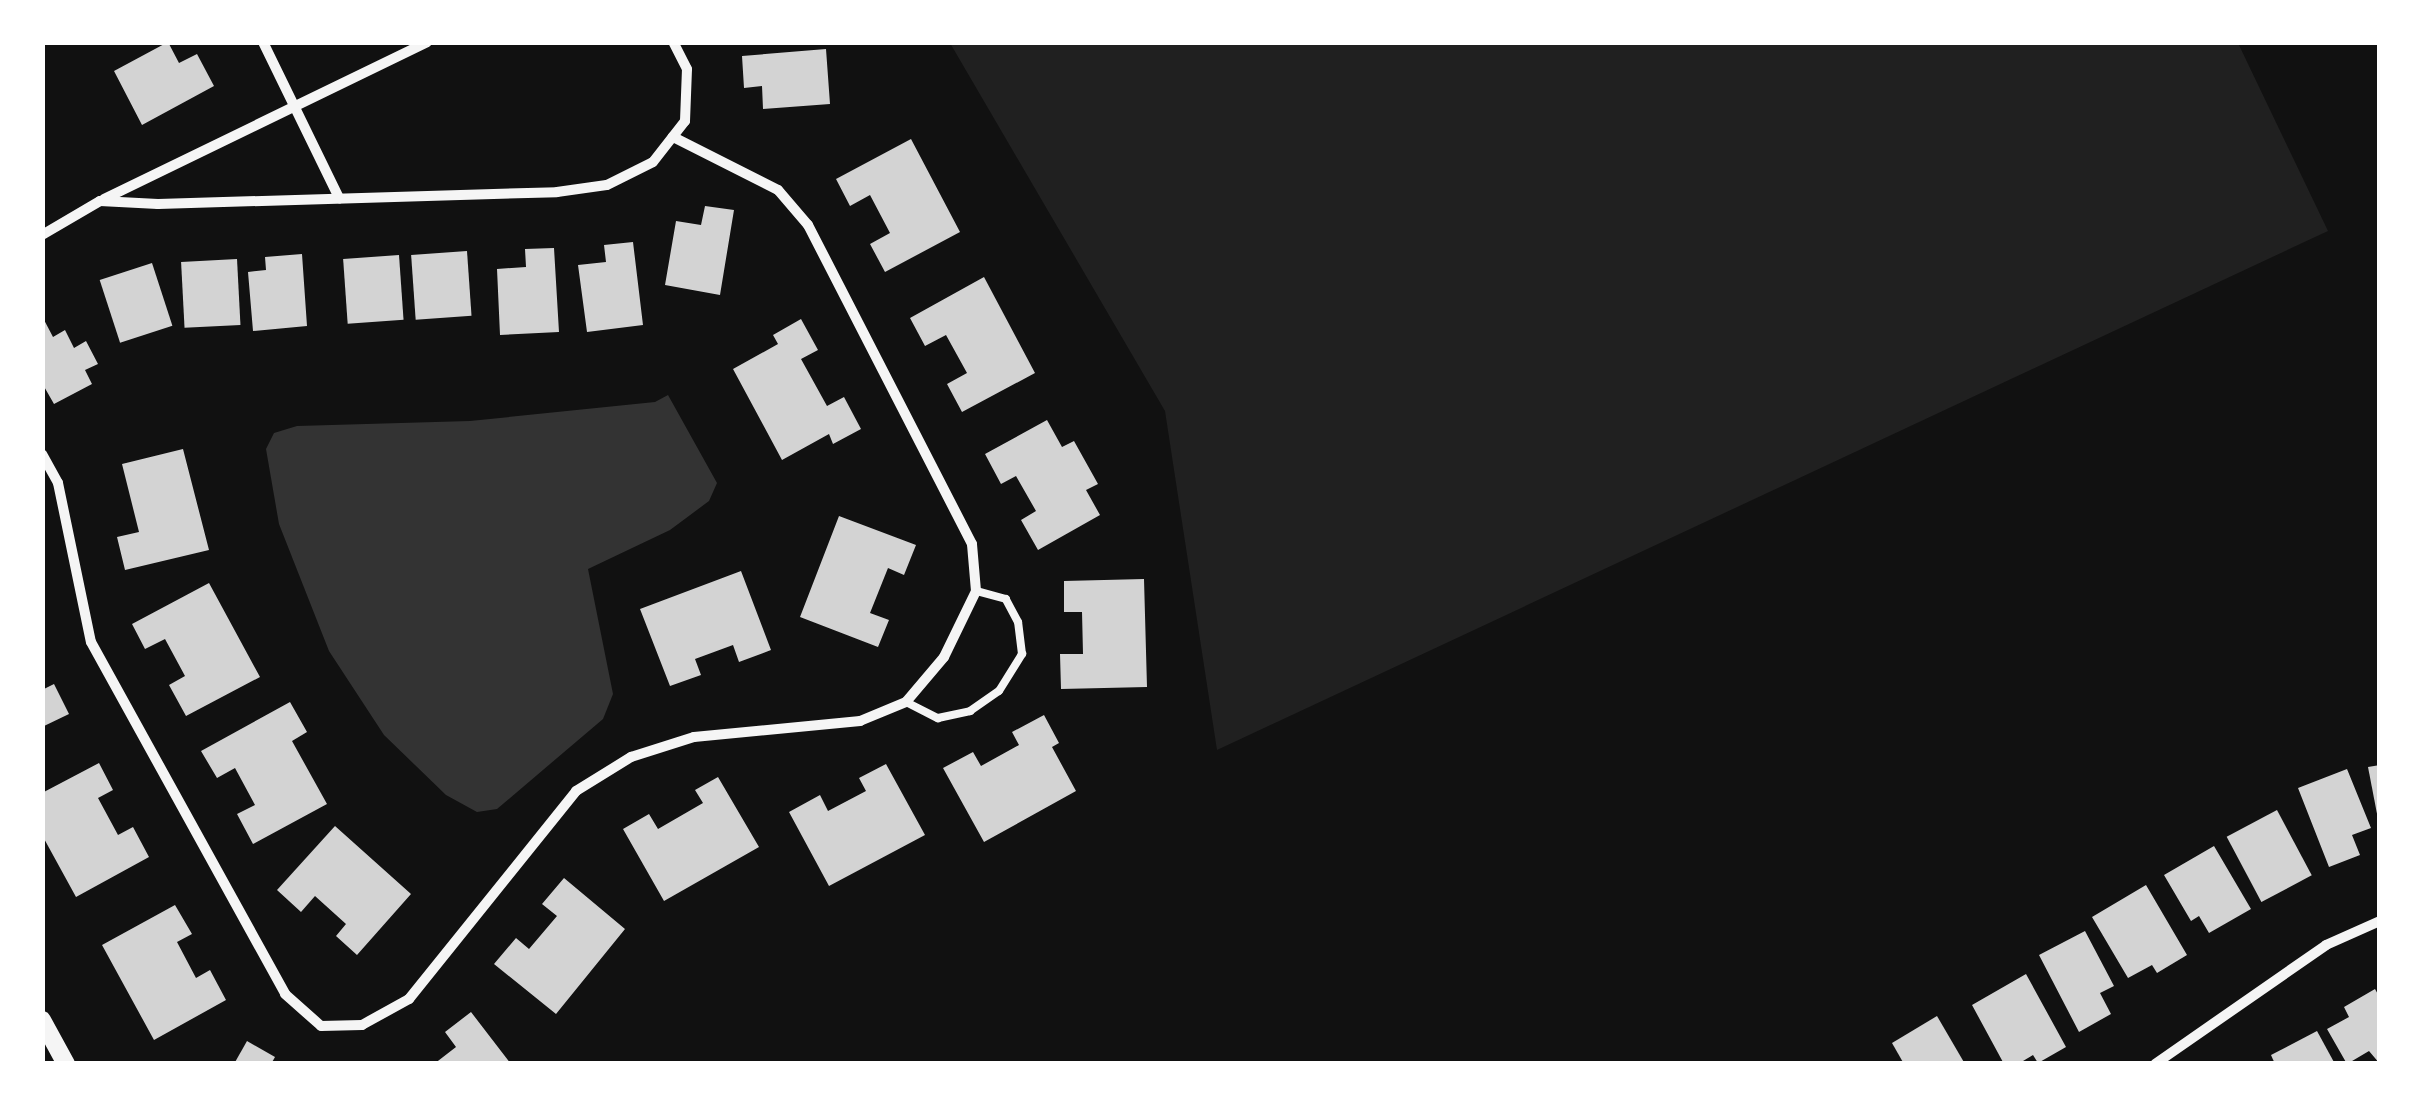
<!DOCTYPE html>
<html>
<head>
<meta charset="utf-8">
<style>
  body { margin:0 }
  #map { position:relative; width:2422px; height:1106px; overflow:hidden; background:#111; font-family:"Archivo Narrow",sans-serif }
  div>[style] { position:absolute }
  .green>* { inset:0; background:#202020 }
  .water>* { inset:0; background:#333 }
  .building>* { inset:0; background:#d3d3d3; transform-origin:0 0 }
  .service>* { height:8px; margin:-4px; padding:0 4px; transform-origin:4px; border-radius:4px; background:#f5f5f5 }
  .minor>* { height:10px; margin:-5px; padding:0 5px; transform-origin:5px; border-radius:5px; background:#f5f5f5 }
  .tertiary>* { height:18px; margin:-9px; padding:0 9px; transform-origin:9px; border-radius:9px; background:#f5f5f5 }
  span { translate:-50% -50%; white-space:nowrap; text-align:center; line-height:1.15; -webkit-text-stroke:8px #fff; paint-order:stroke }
  .frame { position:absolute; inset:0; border:45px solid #fff; pointer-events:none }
</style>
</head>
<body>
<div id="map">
  <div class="green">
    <i style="clip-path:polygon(950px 43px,2238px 43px,2328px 231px,1217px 750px,1165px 411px)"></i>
  </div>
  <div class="water">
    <i style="clip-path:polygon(668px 395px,717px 483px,709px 501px,670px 530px,588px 569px,613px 694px,603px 719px,497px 809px,477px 812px,446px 795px,384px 735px,329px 651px,279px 524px,266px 449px,274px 433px,297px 426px,470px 421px,655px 402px)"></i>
  </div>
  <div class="building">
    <i style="clip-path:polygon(168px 42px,179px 63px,197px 54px,214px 86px,142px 125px,114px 71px)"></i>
    <i style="clip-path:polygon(826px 49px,830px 104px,763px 109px,762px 86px,744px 88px,742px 56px)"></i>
    <i style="clip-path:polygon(911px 139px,960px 232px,885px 272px,870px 244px,890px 233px,870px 195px,850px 206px,836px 179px)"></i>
    <i style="clip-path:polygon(705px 206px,734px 210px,720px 295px,665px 285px,676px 221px,701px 225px)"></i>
    <i style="clip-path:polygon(633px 242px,643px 325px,587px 332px,578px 265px,606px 262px,604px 245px)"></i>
    <i style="clip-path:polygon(554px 248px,559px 332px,500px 335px,497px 269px,526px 267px,525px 249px)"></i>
    <i style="left:467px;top:251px;width:65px;height:56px;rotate:86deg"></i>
    <i style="clip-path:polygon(302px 254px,307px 326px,253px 331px,248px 272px,266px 270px,265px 257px)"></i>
    <i style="left:399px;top:255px;width:65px;height:56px;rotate:86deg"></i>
    <i style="left:237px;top:259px;width:66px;height:56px;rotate:87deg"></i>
    <i style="left:152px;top:263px;width:66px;height:55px;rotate:72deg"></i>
    <i style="clip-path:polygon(984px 277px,1035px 373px,962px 412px,947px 384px,967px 373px,946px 335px,925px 346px,910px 318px)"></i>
    <i style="clip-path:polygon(42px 316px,53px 337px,65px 330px,74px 348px,86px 341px,98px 364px,85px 370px,92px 384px,54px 404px,42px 383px)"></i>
    <i style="clip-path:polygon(801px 319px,818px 350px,801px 359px,827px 406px,844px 397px,861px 429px,833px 444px,829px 434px,782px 460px,733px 369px,778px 344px,773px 335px)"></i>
    <i style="clip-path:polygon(1047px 420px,1062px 447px,1074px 441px,1098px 484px,1086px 490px,1100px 515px,1038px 550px,1021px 520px,1036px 511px,1016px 476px,1001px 484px,985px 454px)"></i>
    <i style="clip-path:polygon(183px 449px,209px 550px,125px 570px,117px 537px,139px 532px,122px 464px)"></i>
    <i style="clip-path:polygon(839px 516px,916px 545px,904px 575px,888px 568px,870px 613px,889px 620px,878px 647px,800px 617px)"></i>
    <i style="clip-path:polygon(741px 571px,771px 650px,739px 662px,733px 645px,695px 659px,701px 675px,670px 686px,640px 609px)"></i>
    <i style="clip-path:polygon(1144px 579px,1147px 687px,1061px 689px,1060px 654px,1083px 654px,1082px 612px,1064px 612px,1064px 581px)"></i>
    <i style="clip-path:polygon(209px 583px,260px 677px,186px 716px,169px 685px,185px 676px,165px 639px,145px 649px,132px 624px)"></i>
    <i style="clip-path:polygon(54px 684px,69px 714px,42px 727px,42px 690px)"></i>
    <i style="clip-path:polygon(290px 702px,307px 732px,292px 741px,327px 804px,253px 844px,237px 814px,255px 805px,235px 768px,217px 778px,201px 751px)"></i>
    <i style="clip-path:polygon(1044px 715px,1059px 743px,1052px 747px,1076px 791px,984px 842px,943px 768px,973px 752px,981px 766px,1019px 745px,1012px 732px)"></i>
    <i style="clip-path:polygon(99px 763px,113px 790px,98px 798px,118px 835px,133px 827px,149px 857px,76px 897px,42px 835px,42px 793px)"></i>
    <i style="clip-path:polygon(886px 764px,925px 835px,829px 886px,789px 812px,820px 795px,828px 811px,866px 791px,859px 778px)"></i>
    <i style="clip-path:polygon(2380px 765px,2380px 819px,2378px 819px,2368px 767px)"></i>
    <i style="clip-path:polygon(2347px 769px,2371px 828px,2352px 835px,2360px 855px,2329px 867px,2298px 788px)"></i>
    <i style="clip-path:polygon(718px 777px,759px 847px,664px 901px,623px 829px,649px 814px,658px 829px,703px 803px,695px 790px)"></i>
    <i style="left:2277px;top:810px;width:74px;height:57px;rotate:62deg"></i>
    <i style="clip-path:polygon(335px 826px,411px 894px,357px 955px,336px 936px,346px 924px,315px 896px,301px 912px,277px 890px)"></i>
    <i style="clip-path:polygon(2214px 846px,2251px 909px,2209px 933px,2199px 916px,2191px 921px,2164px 875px)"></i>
    <i style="clip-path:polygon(564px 878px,625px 929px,556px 1014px,494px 964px,516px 938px,529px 949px,557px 916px,542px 904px)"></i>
    <i style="clip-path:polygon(2146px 885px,2187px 955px,2157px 973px,2152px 965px,2128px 978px,2092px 917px)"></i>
    <i style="clip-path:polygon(175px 905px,192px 934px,177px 942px,196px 978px,210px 970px,226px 1000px,154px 1040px,102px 945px)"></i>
    <i style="clip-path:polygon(2085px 931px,2114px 986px,2100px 993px,2111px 1014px,2079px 1032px,2039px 955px)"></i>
    <i style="clip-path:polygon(2026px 974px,2066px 1047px,2038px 1063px,2033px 1055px,2018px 1064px,2004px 1064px,1972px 1005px)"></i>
    <i style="clip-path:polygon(2375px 989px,2380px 998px,2380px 1064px,2369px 1051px,2347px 1064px,2327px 1029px,2349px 1017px,2344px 1007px)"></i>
    <i style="clip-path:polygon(471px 1012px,511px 1064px,434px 1064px,456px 1047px,445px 1032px)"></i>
    <i style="clip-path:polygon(1937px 1016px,1965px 1064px,1904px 1064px,1892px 1043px)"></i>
    <i style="clip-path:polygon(2317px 1031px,2335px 1064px,2275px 1064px,2271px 1055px)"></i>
    <i style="clip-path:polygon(247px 1041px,275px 1057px,271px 1064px,234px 1064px)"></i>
  </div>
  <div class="service">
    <i style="left:906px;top:702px;width:36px;rotate:27deg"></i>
    <i style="left:938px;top:718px;width:33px;rotate:-12deg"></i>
    <i style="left:970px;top:711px;width:35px;rotate:-35deg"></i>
    <i style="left:999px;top:691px;width:44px;rotate:-58.1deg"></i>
    <i style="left:1022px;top:654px;width:32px;rotate:-97deg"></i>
    <i style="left:1018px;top:622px;width:26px;rotate:-118deg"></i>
    <i style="left:1006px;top:599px;width:31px;rotate:-165deg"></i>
  </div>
  <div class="minor">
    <i style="left:263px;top:42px;width:174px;rotate:64deg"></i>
    <i style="left:104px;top:199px;width:359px;rotate:-25.9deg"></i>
    <i style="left:42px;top:235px;width:67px;rotate:-30.4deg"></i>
    <i style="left:100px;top:201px;width:58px;rotate:3deg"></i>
    <i style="left:158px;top:204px;width:399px;rotate:-1.7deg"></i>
    <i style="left:557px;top:192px;width:50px;rotate:-8deg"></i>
    <i style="left:607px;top:185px;width:51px;rotate:-26.6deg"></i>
    <i style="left:653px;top:162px;width:52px;rotate:-52deg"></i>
    <i style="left:685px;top:121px;width:52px;rotate:-87.8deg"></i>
    <i style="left:687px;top:69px;width:30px;rotate:-117deg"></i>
    <i style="left:42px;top:454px;width:33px;rotate:61deg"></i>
    <i style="left:58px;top:483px;width:162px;rotate:78.3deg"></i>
    <i style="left:91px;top:642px;width:402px;rotate:61.1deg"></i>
    <i style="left:285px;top:994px;width:48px;rotate:41.6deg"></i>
    <i style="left:321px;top:1026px;width:41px;rotate:-1.4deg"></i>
    <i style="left:362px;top:1025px;width:54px;rotate:-29deg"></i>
    <i style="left:409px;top:999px;width:267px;rotate:-51.2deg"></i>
    <i style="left:576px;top:791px;width:65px;rotate:-31.7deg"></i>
    <i style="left:631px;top:757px;width:66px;rotate:-17.6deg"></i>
    <i style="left:694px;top:737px;width:167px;rotate:-5.5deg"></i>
    <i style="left:860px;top:721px;width:50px;rotate:-22.4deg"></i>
    <i style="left:906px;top:702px;width:59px;rotate:-49.8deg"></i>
    <i style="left:944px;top:657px;width:73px;rotate:-64.1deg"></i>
    <i style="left:976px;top:591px;width:47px;rotate:-94.9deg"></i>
    <i style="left:972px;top:544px;width:359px;rotate:-117.2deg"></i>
    <i style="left:808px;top:225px;width:46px;rotate:-130.6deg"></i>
    <i style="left:778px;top:190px;width:118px;rotate:-153.2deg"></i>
    <i style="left:2155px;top:1064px;width:208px;rotate:-34.8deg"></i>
    <i style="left:2326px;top:945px;width:59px;rotate:-24deg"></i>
  </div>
  <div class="tertiary">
    <i style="left:42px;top:1020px;width:50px;rotate:61.4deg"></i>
  </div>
  <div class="frame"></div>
</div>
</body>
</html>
